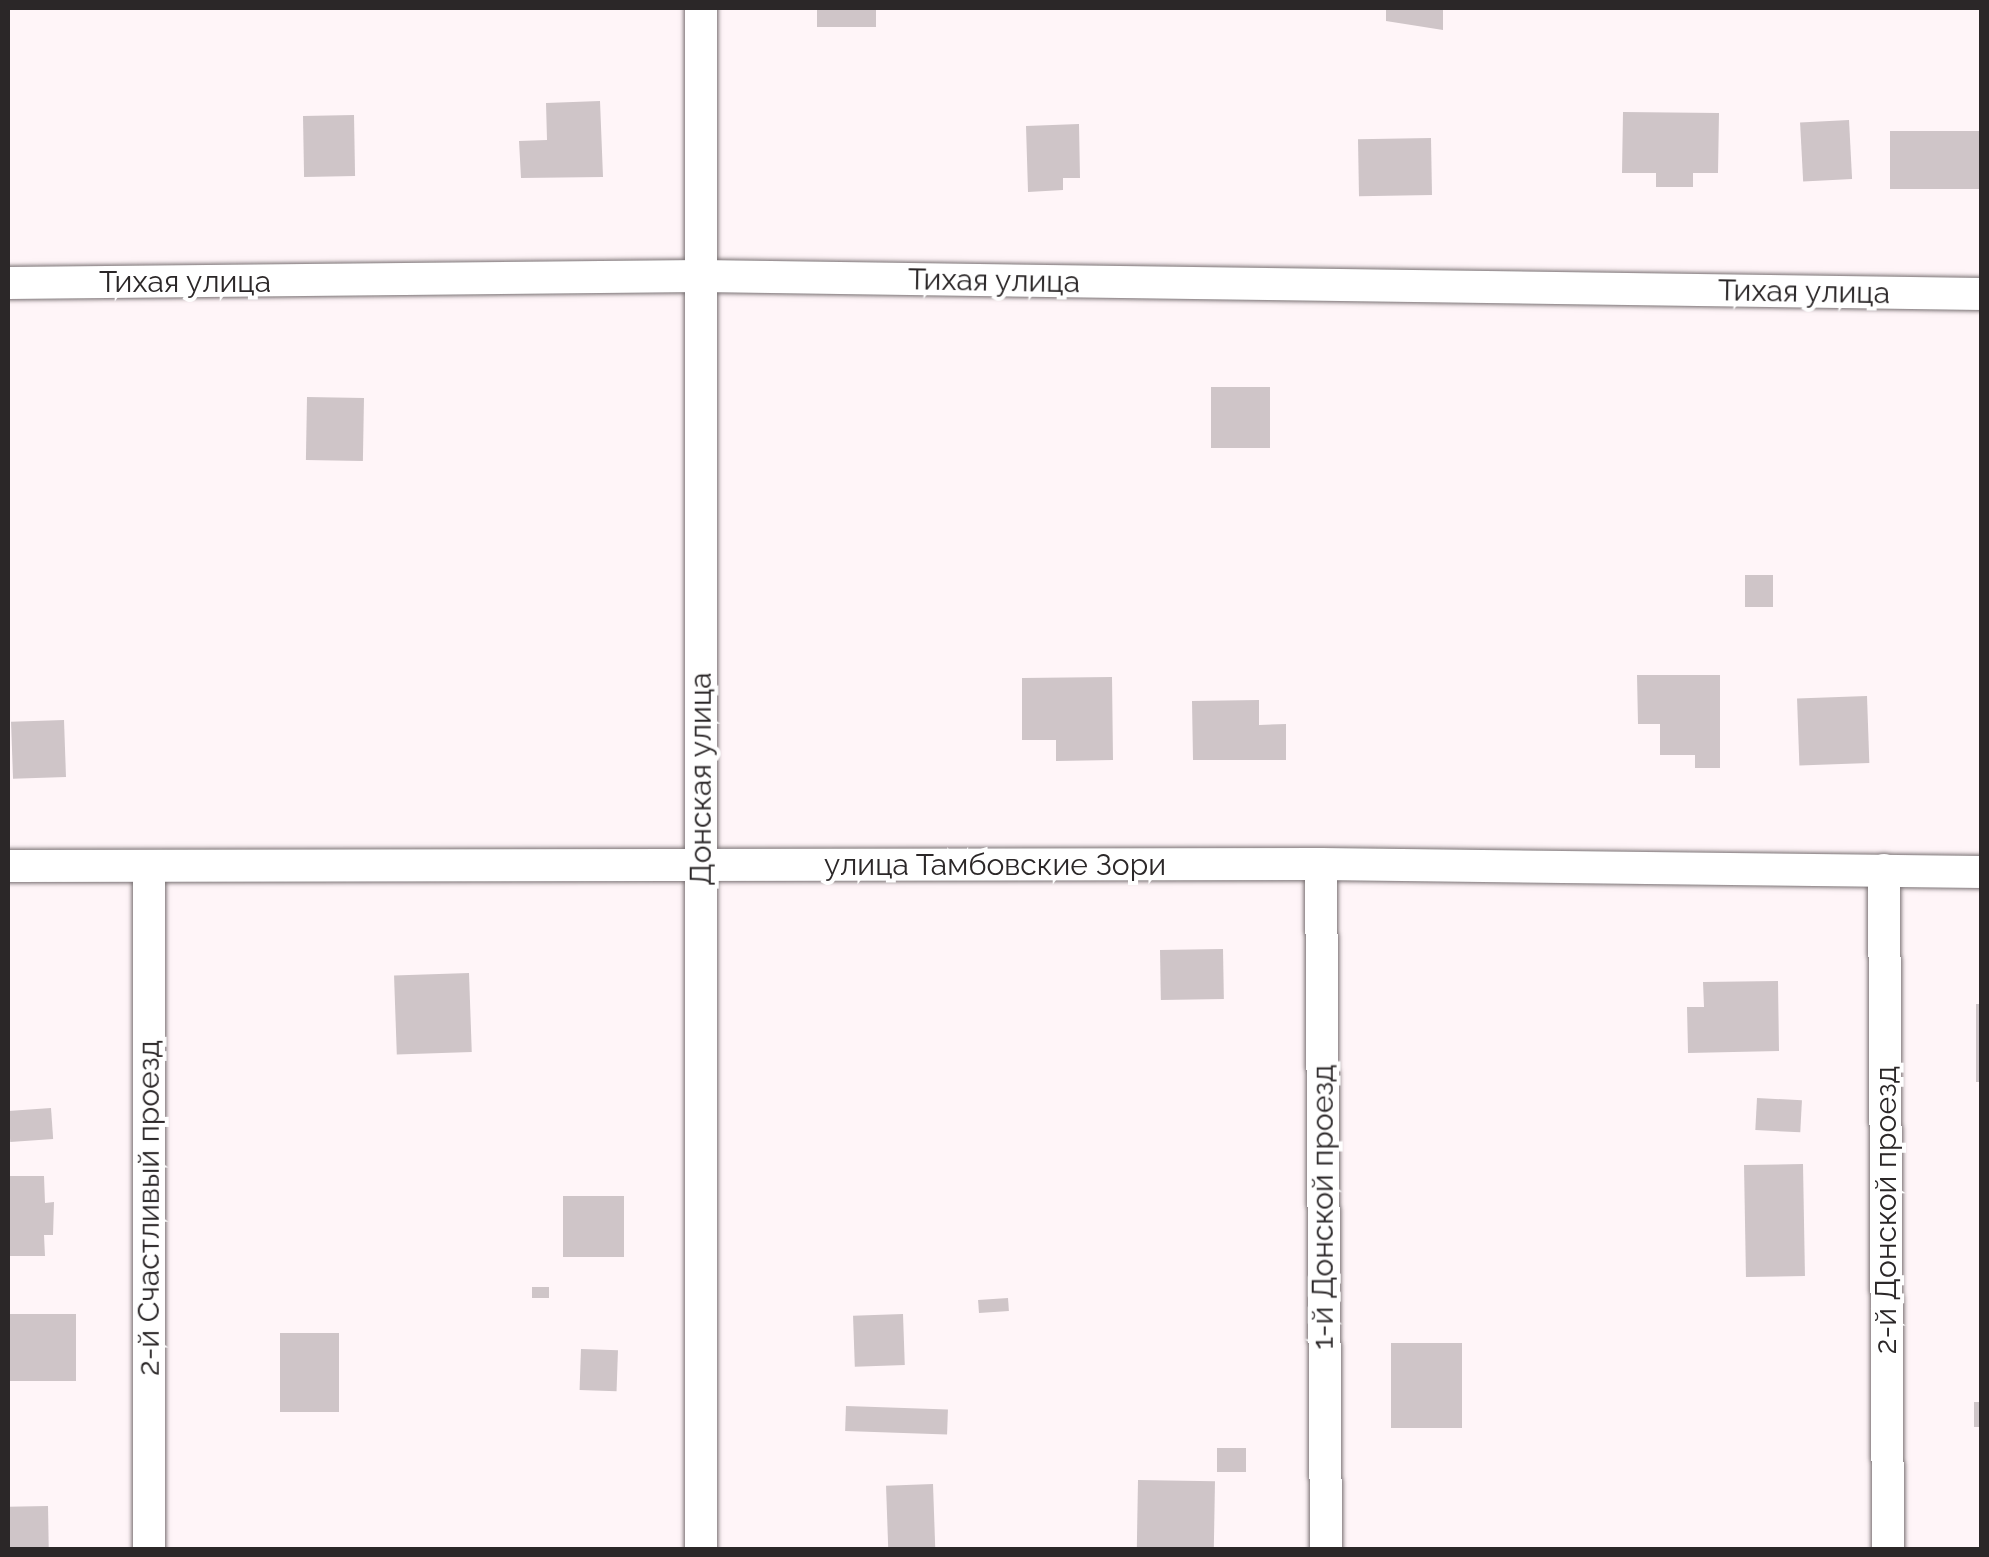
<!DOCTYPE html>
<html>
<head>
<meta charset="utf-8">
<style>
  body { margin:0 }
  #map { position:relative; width:1989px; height:1557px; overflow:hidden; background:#fff5f8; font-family:Raleway,sans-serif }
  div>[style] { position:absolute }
  .building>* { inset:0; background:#cfc5c8; transform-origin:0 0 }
  .roads { filter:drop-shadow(0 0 2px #7a7274) drop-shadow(0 0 2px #7a7274) }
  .minor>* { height:32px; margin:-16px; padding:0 16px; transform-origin:16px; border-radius:16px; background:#fff }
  span { translate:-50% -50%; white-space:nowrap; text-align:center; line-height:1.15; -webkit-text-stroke:8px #fff; paint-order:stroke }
  .street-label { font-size:30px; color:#2b2728 }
  .frame { position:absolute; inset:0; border:10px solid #2b2728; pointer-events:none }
</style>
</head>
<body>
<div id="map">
  <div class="building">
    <i style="left:817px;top:8px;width:59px;height:19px"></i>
    <i style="clip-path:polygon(1386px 8px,1443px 8px,1443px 30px,1386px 21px)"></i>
    <i style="clip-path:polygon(600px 101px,603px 177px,521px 178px,519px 141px,547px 140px,546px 103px)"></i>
    <i style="clip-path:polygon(1623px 112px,1719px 113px,1718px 173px,1693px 173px,1693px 187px,1656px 187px,1656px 173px,1622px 173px)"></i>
    <i style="left:354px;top:115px;width:61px;height:51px;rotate:89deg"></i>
    <i style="left:1849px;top:120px;width:59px;height:49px;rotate:87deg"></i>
    <i style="clip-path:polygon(1079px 124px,1080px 178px,1063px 178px,1063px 190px,1028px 192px,1026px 126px)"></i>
    <i style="left:1982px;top:131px;width:58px;height:92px;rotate:90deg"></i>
    <i style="left:1431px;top:138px;width:57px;height:73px;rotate:89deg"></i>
    <i style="left:1211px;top:387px;width:59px;height:61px"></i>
    <i style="left:307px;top:397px;width:57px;height:63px;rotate:1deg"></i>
    <i style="left:1745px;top:575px;width:28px;height:32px"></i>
    <i style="clip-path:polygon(1637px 675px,1720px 675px,1720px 768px,1695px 768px,1695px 755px,1660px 755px,1660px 724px,1638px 724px)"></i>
    <i style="clip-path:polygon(1112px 677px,1113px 760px,1056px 761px,1056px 740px,1022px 740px,1022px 678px)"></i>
    <i style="left:1867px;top:696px;width:67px;height:70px;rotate:88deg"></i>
    <i style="clip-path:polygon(1259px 700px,1259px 725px,1286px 724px,1286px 760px,1193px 760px,1192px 701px)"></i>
    <i style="left:64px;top:720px;width:57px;height:53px;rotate:88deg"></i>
    <i style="left:1223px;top:949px;width:50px;height:63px;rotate:89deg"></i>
    <i style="left:469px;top:973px;width:79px;height:75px;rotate:88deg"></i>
    <i style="clip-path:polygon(1778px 981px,1779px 1051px,1688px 1053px,1687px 1007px,1704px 1007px,1703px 982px)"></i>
    <i style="left:1976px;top:1004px;width:6px;height:78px"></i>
    <i style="left:1757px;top:1098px;width:45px;height:32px;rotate:3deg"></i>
    <i style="left:51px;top:1108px;width:31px;height:43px;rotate:86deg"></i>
    <i style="left:1803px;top:1164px;width:112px;height:59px;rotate:89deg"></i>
    <i style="clip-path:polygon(8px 1176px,44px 1176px,45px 1203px,54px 1202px,53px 1235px,44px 1235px,45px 1256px,8px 1256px)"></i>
    <i style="left:624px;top:1196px;width:61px;height:61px;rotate:90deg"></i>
    <i style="left:532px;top:1287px;width:17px;height:11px"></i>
    <i style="left:1008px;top:1298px;width:13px;height:30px;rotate:86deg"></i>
    <i style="left:8px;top:1314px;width:68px;height:67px"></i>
    <i style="left:903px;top:1314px;width:51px;height:50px;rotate:88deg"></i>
    <i style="left:280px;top:1333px;width:59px;height:79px"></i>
    <i style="left:1391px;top:1343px;width:71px;height:85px"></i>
    <i style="left:581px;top:1349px;width:37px;height:41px;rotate:2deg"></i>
    <i style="left:1974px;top:1402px;width:8px;height:25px"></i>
    <i style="left:846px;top:1406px;width:102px;height:25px;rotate:2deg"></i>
    <i style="left:1217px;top:1448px;width:29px;height:24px"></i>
    <i style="left:1138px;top:1480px;width:77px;height:70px;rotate:1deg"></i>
    <i style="left:933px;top:1484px;width:66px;height:47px;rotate:88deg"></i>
    <i style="left:48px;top:1506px;width:44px;height:40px;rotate:89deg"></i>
  </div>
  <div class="roads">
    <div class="minor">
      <i style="left:8px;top:283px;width:693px;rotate:-0.58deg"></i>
      <i style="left:701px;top:276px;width:1281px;rotate:0.81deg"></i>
      <i style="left:1321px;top:864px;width:686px;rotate:89.58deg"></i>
      <i style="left:8px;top:866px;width:1313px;rotate:-0.09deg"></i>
      <i style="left:1321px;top:864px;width:661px;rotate:0.69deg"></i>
      <i style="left:1884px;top:870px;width:680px;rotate:89.66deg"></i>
      <i style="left:149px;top:1550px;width:684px;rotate:-90deg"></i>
      <i style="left:701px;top:1550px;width:1542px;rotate:-90deg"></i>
    </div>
  </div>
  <div class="street-label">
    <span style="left:994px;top:281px;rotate:1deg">Тихая улица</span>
    <span style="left:185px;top:282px">Тихая улица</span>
    <span style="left:1804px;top:292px;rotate:1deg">Тихая улица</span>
    <span style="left:701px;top:779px;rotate:-90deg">Донская улица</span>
    <span style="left:995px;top:865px">улица Тамбовские Зори</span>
    <span style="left:1323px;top:1207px;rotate:-90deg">1-й Донской проезд</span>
    <span style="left:149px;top:1208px;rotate:-90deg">2-й Счастливый проезд</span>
    <span style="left:1886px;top:1210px;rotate:-90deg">2-й Донской проезд</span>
  </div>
  <div class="frame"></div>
</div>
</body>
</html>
